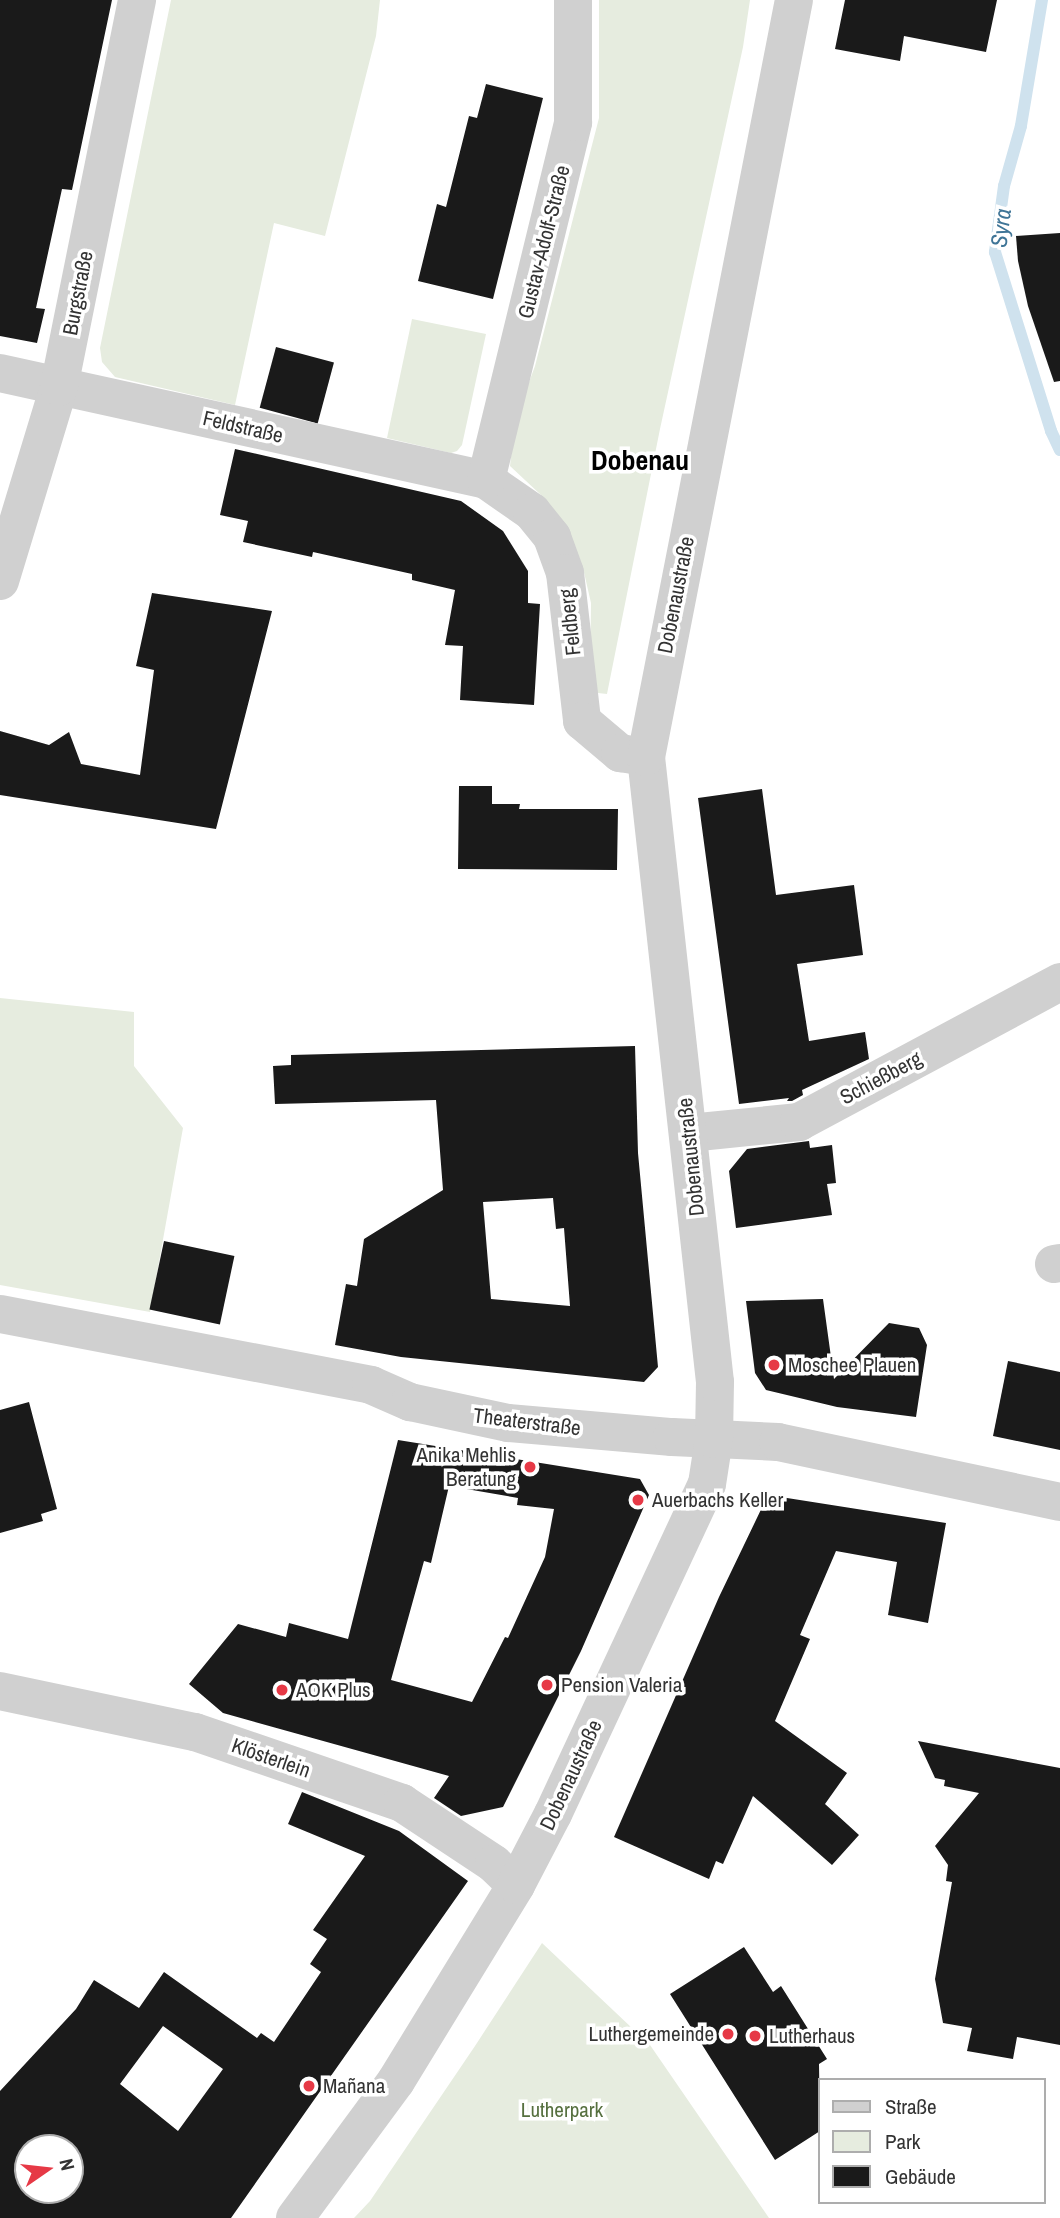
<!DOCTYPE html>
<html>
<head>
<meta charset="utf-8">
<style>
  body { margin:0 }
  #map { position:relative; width:1060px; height:2218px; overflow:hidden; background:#fff; font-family:"Archivo Narrow",sans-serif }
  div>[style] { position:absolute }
  .green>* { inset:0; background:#e6ecdf }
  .stream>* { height:12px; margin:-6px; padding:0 6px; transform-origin:6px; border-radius:6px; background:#cfe2ee }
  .building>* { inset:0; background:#1a1a1a; transform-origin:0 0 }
  .minor>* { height:38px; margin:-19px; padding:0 19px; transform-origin:19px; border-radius:19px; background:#d0d0d0 }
  .dots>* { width:19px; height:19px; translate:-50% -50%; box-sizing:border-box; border:4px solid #fff; border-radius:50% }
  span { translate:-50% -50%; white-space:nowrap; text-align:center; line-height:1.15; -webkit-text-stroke:7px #fff; paint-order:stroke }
  .street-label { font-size:21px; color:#333 }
  .poi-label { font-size:21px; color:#333 }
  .left { translate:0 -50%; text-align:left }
  .right { translate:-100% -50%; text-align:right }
  .park-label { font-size:21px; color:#56703f }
  .water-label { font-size:23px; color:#3f7597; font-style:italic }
  .district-label { font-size:28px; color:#000; font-weight:700 }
  .legend { position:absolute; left:818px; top:2078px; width:228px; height:126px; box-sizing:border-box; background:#fff; border:2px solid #adadad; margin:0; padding:9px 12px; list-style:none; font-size:21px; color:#333 }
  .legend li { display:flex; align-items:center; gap:14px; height:35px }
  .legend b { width:35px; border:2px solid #adadad }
  .north { position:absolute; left:14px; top:2134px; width:70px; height:70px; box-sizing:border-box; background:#fff; border:2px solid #adadad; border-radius:50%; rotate:76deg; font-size:19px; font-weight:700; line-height:28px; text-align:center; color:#333 }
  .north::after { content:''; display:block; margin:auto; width:24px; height:32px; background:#e63946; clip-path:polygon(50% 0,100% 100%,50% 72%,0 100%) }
</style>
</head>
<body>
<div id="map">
  <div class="green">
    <i style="clip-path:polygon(171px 0,380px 0,376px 36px,325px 236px,274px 223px,235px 405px,115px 377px,102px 362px,100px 348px)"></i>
    <i style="clip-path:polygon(599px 0,750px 0,743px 47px,660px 429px,607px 694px,598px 693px,590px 684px,591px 603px,583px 568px,541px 495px,510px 466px,515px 420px,535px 366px,599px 118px)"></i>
    <i style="clip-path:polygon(412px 319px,486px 334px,462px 445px,457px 451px,451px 453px,387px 438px)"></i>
    <i style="clip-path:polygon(0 998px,134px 1012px,134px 1066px,183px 1128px,150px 1312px,0 1285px)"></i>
    <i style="clip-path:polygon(542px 1943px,650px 2045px,769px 2218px,354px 2218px,370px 2201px,475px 2046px)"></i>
  </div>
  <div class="stream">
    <i style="left:1042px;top:0;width:128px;rotate:99.5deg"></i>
    <i style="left:1021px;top:126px;width:62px;rotate:105.8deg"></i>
    <i style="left:1004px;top:186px;width:67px;rotate:97.8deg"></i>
    <i style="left:995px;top:252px;width:188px;rotate:72.6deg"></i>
    <i style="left:1051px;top:431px;width:21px;rotate:65deg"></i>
  </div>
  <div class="building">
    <i style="clip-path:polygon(0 0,112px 0,72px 190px,62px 189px,36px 308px,45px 309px,37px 343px,0 336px)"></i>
    <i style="clip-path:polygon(845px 0,997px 0,986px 52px,904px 36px,900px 61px,835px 49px)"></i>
    <i style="clip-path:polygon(486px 84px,543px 98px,493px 299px,418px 281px,437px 204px,446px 207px,469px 116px,477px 118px)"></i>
    <i style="clip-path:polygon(1060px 233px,1060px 381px,1054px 382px,1028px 306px,1018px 261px,1016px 236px)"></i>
    <i style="left:276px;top:347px;width:60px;height:63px;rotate:15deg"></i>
    <i style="clip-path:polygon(235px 449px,461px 501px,503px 531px,528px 571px,528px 603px,540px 604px,534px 705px,460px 700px,463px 646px,445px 645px,455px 590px,412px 580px,412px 574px,313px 552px,312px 557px,243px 542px,248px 521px,220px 515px)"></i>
    <i style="clip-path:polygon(152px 593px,272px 611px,216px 829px,0 795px,0 731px,49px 745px,69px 732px,81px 764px,140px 775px,154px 670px,136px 666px)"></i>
    <i style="clip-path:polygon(459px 786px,492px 786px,492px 804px,520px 804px,519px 809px,618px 809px,617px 870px,458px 869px)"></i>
    <i style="clip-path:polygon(762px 789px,776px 895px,854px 885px,863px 955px,797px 964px,809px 1041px,865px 1032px,869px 1059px,802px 1090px,803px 1095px,792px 1101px,787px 1101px,789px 1098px,739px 1104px,698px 798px)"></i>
    <i style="clip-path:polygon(evenodd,635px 1046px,638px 1153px,658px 1367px,644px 1382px,401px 1357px,335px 1345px,346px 1284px,357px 1286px,364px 1239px,443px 1190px,436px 1100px,275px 1104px,273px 1066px,291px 1065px,291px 1055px,635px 1046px,553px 1198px,556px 1229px,564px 1228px,570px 1306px,491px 1299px,483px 1202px,553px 1198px)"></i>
    <i style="clip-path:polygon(809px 1141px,810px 1148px,832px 1145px,836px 1183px,827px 1184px,832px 1215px,736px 1228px,729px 1171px,747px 1149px)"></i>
    <i style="left:164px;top:1241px;width:72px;height:70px;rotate:12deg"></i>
    <i style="clip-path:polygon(823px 1299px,834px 1379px,889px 1323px,919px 1328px,927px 1345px,916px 1417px,837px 1407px,766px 1390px,755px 1373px,746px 1301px)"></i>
    <i style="clip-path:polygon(1008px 1361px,1060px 1372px,1060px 1450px,993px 1436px)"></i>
    <i style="clip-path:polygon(29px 1402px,57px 1509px,41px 1514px,43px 1521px,0 1533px,0 1410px)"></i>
    <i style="clip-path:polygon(evenodd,398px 1440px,640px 1479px,649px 1495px,581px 1651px,503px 1807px,461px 1816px,434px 1798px,449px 1776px,223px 1713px,189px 1684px,238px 1624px,286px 1637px,289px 1623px,348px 1639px,398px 1440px,449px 1486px,518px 1498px,517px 1505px,554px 1509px,545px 1557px,508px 1638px,505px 1637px,472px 1702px,391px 1680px,424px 1561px,431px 1563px,449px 1486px)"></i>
    <i style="clip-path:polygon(768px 1495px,946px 1523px,928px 1623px,888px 1615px,897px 1562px,836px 1551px,800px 1635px,810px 1639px,775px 1721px,847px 1773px,825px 1804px,859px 1835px,832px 1865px,753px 1796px,723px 1864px,716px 1861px,709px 1879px,614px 1837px,719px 1597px)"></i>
    <i style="clip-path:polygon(918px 1741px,1060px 1768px,1060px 2045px,1017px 2037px,1013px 2059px,967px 2051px,972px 2028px,943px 2023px,935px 1979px,952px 1882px,946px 1881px,948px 1865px,935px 1846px,979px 1793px,944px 1786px,945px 1780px,935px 1778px)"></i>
    <i style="clip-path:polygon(evenodd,302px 1792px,399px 1831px,468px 1881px,231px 2218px,0 2218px,0 2091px,76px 2009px,94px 1980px,139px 2008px,164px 1972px,257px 2038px,261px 2033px,274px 2042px,321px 1972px,310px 1964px,327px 1939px,313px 1930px,365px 1856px,288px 1824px,302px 1792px,163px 2026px,223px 2069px,178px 2131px,120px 2084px,163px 2026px,302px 1792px,28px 2148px,70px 2148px,70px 2190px,28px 2190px,28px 2148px)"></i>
    <i style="clip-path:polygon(744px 1947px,773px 1992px,781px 1986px,827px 2059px,819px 2064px,820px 2131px,775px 2160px,670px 1994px)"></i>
  </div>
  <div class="minor">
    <i style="left:0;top:373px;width:498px;rotate:12.4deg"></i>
    <i style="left:486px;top:480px;width:56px;rotate:34.8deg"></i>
    <i style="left:532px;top:512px;width:32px;rotate:51deg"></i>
    <i style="left:552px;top:537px;width:38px;rotate:70deg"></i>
    <i style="left:565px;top:573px;width:149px;rotate:83.4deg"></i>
    <i style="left:582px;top:721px;width:50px;rotate:40.1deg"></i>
    <i style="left:620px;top:753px;width:26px;rotate:9deg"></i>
    <i style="left:486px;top:480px;width:368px;rotate:-76.3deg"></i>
    <i style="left:573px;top:122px;width:122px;rotate:-90deg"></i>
    <i style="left:0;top:581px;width:203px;rotate:-73.1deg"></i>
    <i style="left:59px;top:387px;width:395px;rotate:-78.6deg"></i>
    <i style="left:689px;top:1133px;width:111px;rotate:-5.7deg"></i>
    <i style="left:799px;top:1122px;width:296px;rotate:-28.2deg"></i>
    <i style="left:1054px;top:1264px;width:6px;rotate:-9deg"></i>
    <i style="left:0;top:1314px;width:378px;rotate:10.8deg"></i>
    <i style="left:371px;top:1385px;width:43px;rotate:23.6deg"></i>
    <i style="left:410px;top:1402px;width:100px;rotate:12.1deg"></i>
    <i style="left:508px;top:1423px;width:165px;rotate:4.9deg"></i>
    <i style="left:672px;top:1437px;width:106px;rotate:2.7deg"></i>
    <i style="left:778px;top:1442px;width:288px;rotate:12deg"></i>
    <i style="left:0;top:1691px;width:199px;rotate:11.9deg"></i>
    <i style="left:195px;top:1732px;width:219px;rotate:18.9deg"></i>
    <i style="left:402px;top:1803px;width:110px;rotate:33.5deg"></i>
    <i style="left:494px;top:1864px;width:30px;rotate:44deg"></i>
    <i style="left:295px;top:2218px;width:170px;rotate:-53.6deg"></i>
    <i style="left:396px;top:2081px;width:230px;rotate:-58.5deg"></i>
    <i style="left:516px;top:1885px;width:80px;rotate:-62.5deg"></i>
    <i style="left:553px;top:1814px;width:364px;rotate:-65deg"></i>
    <i style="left:707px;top:1484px;width:46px;rotate:-81.2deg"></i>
    <i style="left:714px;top:1439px;width:57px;rotate:-89deg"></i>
    <i style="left:715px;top:1382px;width:629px;rotate:-96.3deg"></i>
    <i style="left:646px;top:757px;width:771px;rotate:-78.94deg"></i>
  </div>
  <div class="dots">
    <i style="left:774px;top:1365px;background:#e63946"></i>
    <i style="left:530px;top:1467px;background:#e63946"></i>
    <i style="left:638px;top:1500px;background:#e63946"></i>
    <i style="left:547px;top:1685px;background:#e63946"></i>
    <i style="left:282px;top:1690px;background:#e63946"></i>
    <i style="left:728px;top:2034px;background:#e63946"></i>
    <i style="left:755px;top:2036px;background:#e63946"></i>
    <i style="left:309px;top:2086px;background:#e63946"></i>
  </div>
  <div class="street-label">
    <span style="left:544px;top:242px;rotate:-76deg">Gustav-Adolf-Straße</span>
    <span style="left:78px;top:293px;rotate:-79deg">Burgstraße</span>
    <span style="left:243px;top:427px;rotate:13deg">Feldstraße</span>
    <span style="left:676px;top:595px;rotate:-79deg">Dobenaustraße</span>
    <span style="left:570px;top:622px;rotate:-96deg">Feldberg</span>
    <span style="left:881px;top:1078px;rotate:-28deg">Schießberg</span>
    <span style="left:691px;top:1157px;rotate:-96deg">Dobenaustraße</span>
    <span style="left:527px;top:1422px;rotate:7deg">Theaterstraße</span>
    <span style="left:271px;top:1758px;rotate:19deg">Klösterlein</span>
    <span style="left:571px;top:1775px;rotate:-65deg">Dobenaustraße</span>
  </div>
  <div class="poi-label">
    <span class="left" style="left:788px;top:1365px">Moschee Plauen</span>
    <span class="right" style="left:516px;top:1467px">Anika Mehlis<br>Beratung</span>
    <span class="left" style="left:652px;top:1500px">Auerbachs Keller</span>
    <span class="left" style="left:561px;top:1685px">Pension Valeria</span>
    <span class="left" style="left:296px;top:1690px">AOK Plus</span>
    <span class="right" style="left:714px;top:2034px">Luthergemeinde</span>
    <span class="left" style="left:769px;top:2036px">Lutherhaus</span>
    <span class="left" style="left:323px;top:2086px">Mañana</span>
  </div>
  <div class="park-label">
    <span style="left:562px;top:2110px">Lutherpark</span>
  </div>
  <div class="water-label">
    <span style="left:1001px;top:228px;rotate:-83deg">Syra</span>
  </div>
  <div class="district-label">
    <span style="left:640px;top:460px">Dobenau</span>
  </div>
  <ul class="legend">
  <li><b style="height:9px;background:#d0d0d0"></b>Straße</li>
  <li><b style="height:19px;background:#e6ecdf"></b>Park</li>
  <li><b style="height:19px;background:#1a1a1a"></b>Gebäude</li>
  </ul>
  <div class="north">N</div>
</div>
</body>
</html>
